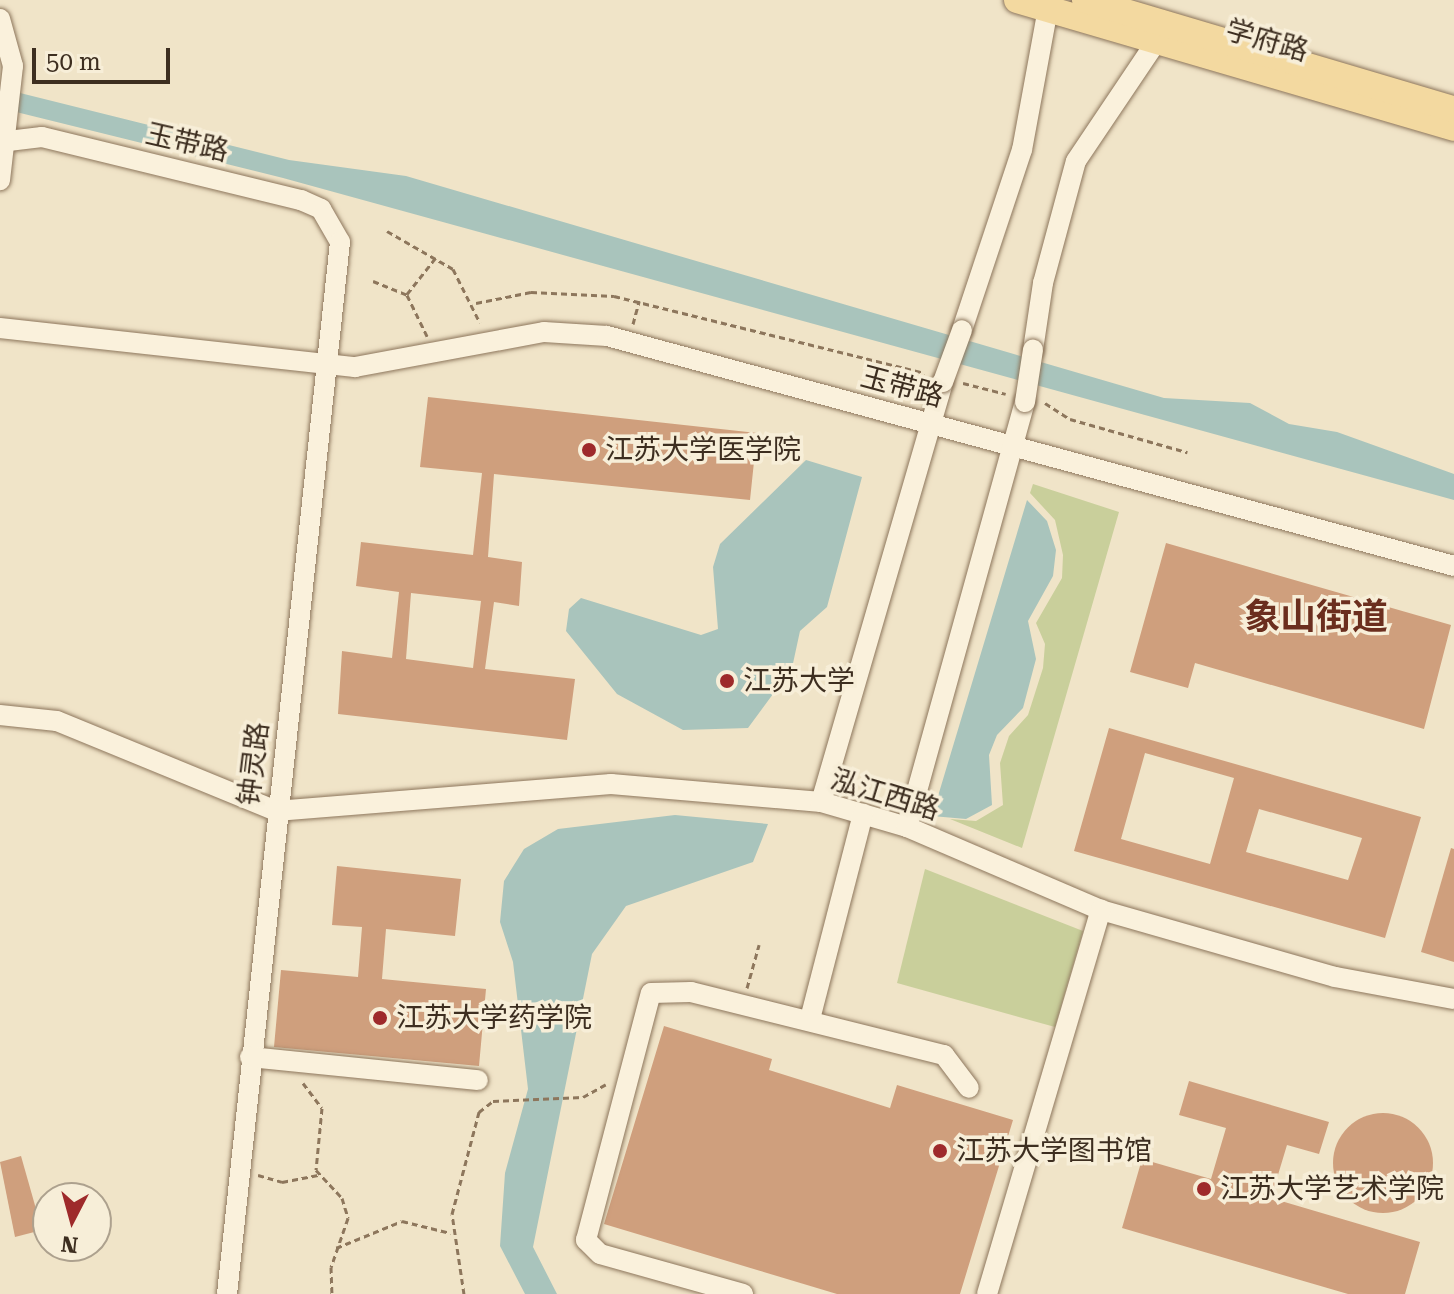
<!DOCTYPE html>
<html>
<head>
<meta charset="utf-8">
<style>
  body { margin:0 }
  #map { position:relative; width:1454px; height:1294px; overflow:hidden; background:#f0e4c8; font-family:"Roboto Serif","Noto Sans SC",serif }
  div>[style] { position:absolute }
  .green>* { inset:0; background:#c9cf9b }
  .water>* { inset:0; background:#a9c4bc }
  .building>* { inset:0; background:#cf9f7d }
  .round { border-radius:50% }
  .path>* { height:3px; margin-top:-1.5px; transform-origin:0; background:repeating-linear-gradient(90deg,#8d765c 0 6px,transparent 0 10px) }
  .roads { filter:drop-shadow(0 0 2px #8d765c) drop-shadow(0 0 2px #8d765c) }
  .minor>* { height:20px; margin:-10px; padding:0 10px; transform-origin:10px; border-radius:10px; background:#faf1dc }
  .major>* { height:26px; margin:-13px; padding:0 13px; transform-origin:13px; border-radius:13px; background:#f3d9a0 }
  .bridges { filter:drop-shadow(0 0 2px #8d765c) drop-shadow(0 0 2px #8d765c) }
  .minor-bridge>* { height:20px; margin:-10px; padding:0 10px; transform-origin:10px; border-radius:10px; background:#faf1dc }
  .dots>* { width:22px; height:22px; translate:-50% -50%; box-sizing:border-box; border:4px solid #f7eed8; border-radius:50% }
  span { translate:-50% -50%; white-space:nowrap; text-align:center; line-height:1.15; -webkit-text-stroke:7px #f7eed8; paint-order:stroke }
  .street-label { font-size:28px; color:#3d2e20 }
  .poi-label { font-size:28px; color:#3d2e20 }
  .left { translate:0 -50%; text-align:left }
  .district-label { font-size:36px; color:#6b2e1e; font-weight:700 }
  .north { position:absolute; left:32px; top:1182px; width:80px; height:80px; box-sizing:border-box; background:#f7eed8; border:2px solid #ada18e; border-radius:50%; rotate:186deg; font-size:22px; font-weight:700; line-height:32px; text-align:center; color:#3d2e20 }
  .north::after { content:''; display:block; margin:auto; width:28px; height:36px; background:#9e2a2b; clip-path:polygon(50% 0,100% 100%,50% 72%,0 100%) }
  .scale { position:absolute; left:32px; top:48px; width:138px; height:36px; box-sizing:border-box; border:4px solid #3d2e20; border-top:0; padding-left:10px; font-size:24px; line-height:28px; white-space:nowrap; color:#3d2e20; -webkit-text-stroke:6px #f7eed8; paint-order:stroke }
</style>
</head>
<body>
<div id="map">
  <div class="green">
    <i style="clip-path:polygon(1033px 484px,1119px 512px,1022px 848px,950px 819px,976px 821px,1003px 805px,1000px 763px,1009px 736px,1028px 715px,1043px 668px,1045px 644px,1036px 623px,1062px 578px,1063px 555px,1055px 520px,1030px 493px)"></i>
    <i style="clip-path:polygon(925px 869px,1083px 931px,1055px 1027px,897px 983px)"></i>
  </div>
  <div class="water">
    <i style="clip-path:polygon(0 88px,289px 160px,406px 176px,1164px 398px,1250px 403px,1289px 424px,1337px 432px,1454px 474px,1454px 500px,283px 178px,0 108px)"></i>
    <i style="clip-path:polygon(806px 460px,862px 477px,827px 607px,800px 631px,792px 668px,748px 728px,683px 730px,617px 694px,566px 631px,569px 609px,581px 598px,701px 635px,718px 629px,713px 567px,720px 544px)"></i>
    <i style="clip-path:polygon(1027px 500px,1047px 521px,1056px 550px,1053px 576px,1028px 621px,1036px 659px,1023px 708px,997px 735px,989px 755px,992px 805px,966px 819px,932px 816px)"></i>
    <i style="clip-path:polygon(675px 815px,768px 824px,753px 862px,626px 906px,592px 954px,533px 1247px,557px 1294px,525px 1294px,500px 1246px,505px 1173px,528px 1089px,513px 962px,500px 922px,504px 881px,524px 849px,558px 829px)"></i>
  </div>
  <div class="building">
    <i style="clip-path:polygon(evenodd,428px 397px,757px 433px,750px 500px,494px 474px,488px 557px,522px 562px,519px 606px,494px 602px,485px 669px,575px 679px,567px 740px,338px 714px,342px 651px,392px 658px,399px 592px,356px 586px,361px 542px,473px 555px,482px 473px,420px 467px,428px 397px,411px 593px,481px 601px,473px 668px,406px 659px,411px 593px)"></i>
    <i style="clip-path:polygon(1166px 543px,1451px 625px,1424px 729px,1195px 663px,1188px 688px,1130px 672px)"></i>
    <i style="clip-path:polygon(evenodd,1109px 728px,1421px 817px,1385px 938px,1074px 851px,1109px 728px,1145px 753px,1234px 778px,1210px 864px,1121px 839px,1145px 753px,1109px 728px,1259px 809px,1362px 838px,1348px 880px,1246px 852px,1259px 809px)"></i>
    <i style="clip-path:polygon(1451px 848px,1454px 849px,1454px 962px,1421px 952px)"></i>
    <i style="clip-path:polygon(337px 866px,461px 879px,455px 936px,386px 929px,382px 979px,486px 989px,479px 1066px,274px 1047px,281px 970px,358px 977px,362px 927px,332px 925px)"></i>
    <i style="clip-path:polygon(664px 1026px,772px 1059px,769px 1070px,890px 1108px,897px 1085px,1013px 1120px,960px 1294px,837px 1294px,604px 1224px)"></i>
    <i style="clip-path:polygon(1189px 1081px,1329px 1122px,1319px 1154px,1287px 1145px,1271px 1198px,1420px 1242px,1405px 1294px,1348px 1294px,1122px 1228px,1142px 1159px,1211px 1179px,1226px 1128px,1179px 1115px)"></i>
    <i class="round" style="left:1333px;top:1113px;width:100px;height:100px"></i>
    <i style="clip-path:polygon(21px 1156px,42px 1230px,15px 1237px,0 1162px)"></i>
  </div>
  <div class="path">
    <i style="left:387px;top:231px;width:76px;rotate:29.9deg"></i>
    <i style="left:453px;top:269px;width:60px;rotate:63.4deg"></i>
    <i style="left:373px;top:281px;width:37px;rotate:22deg"></i>
    <i style="left:407px;top:295px;width:46px;rotate:64deg"></i>
    <i style="left:407px;top:294px;width:48px;rotate:-51.7deg"></i>
    <i style="left:476px;top:303px;width:56px;rotate:-11.3deg"></i>
    <i style="left:531px;top:292px;width:83px;rotate:2.8deg"></i>
    <i style="left:614px;top:296px;width:320px;rotate:13.9deg"></i>
    <i style="left:633px;top:324px;width:24px;rotate:-75deg"></i>
    <i style="left:963px;top:383px;width:44px;rotate:14.3deg"></i>
    <i style="left:1045px;top:403px;width:30px;rotate:33deg"></i>
    <i style="left:1070px;top:419px;width:122px;rotate:15.8deg"></i>
    <i style="left:747px;top:988px;width:45px;rotate:-74.4deg"></i>
    <i style="left:303px;top:1083px;width:31px;rotate:53deg"></i>
    <i style="left:322px;top:1108px;width:62px;rotate:95.5deg"></i>
    <i style="left:316px;top:1170px;width:38px;rotate:47deg"></i>
    <i style="left:342px;top:1198px;width:21px;rotate:73deg"></i>
    <i style="left:348px;top:1218px;width:52px;rotate:109.1deg"></i>
    <i style="left:331px;top:1267px;width:27px;rotate:88deg"></i>
    <i style="left:258px;top:1175px;width:25px;rotate:16deg"></i>
    <i style="left:282px;top:1182px;width:38px;rotate:-11deg"></i>
    <i style="left:336px;top:1248px;width:71px;rotate:-22.2deg"></i>
    <i style="left:402px;top:1221px;width:50px;rotate:13.8deg"></i>
    <i style="left:464px;top:1294px;width:81px;rotate:-98.5deg"></i>
    <i style="left:452px;top:1214px;width:106px;rotate:-75.2deg"></i>
    <i style="left:479px;top:1112px;width:18px;rotate:-38deg"></i>
    <i style="left:493px;top:1101px;width:90px;rotate:-2.5deg"></i>
    <i style="left:583px;top:1097px;width:26px;rotate:-29deg"></i>
  </div>
  <div class="roads">
    <div class="minor">
      <i style="left:0;top:19px;width:49px;rotate:74.5deg"></i>
      <i style="left:13px;top:66px;width:115px;rotate:96.5deg"></i>
      <i style="left:0;top:142px;width:42px;rotate:-6.8deg"></i>
      <i style="left:42px;top:137px;width:267px;rotate:13.7deg"></i>
      <i style="left:301px;top:200px;width:22px;rotate:24deg"></i>
      <i style="left:321px;top:209px;width:38px;rotate:60deg"></i>
      <i style="left:340px;top:242px;width:1058px;rotate:96.13deg"></i>
      <i style="left:0;top:328px;width:357px;rotate:6.3deg"></i>
      <i style="left:355px;top:367px;width:192px;rotate:-10.5deg"></i>
      <i style="left:544px;top:332px;width:63px;rotate:3.6deg"></i>
      <i style="left:607px;top:336px;width:878px;rotate:15.19deg"></i>
      <i style="left:962px;top:330px;width:190px;rotate:-71.6deg"></i>
      <i style="left:1022px;top:150px;width:143px;rotate:-79.6deg"></i>
      <i style="left:1033px;top:350px;width:68px;rotate:-81.5deg"></i>
      <i style="left:1043px;top:283px;width:126px;rotate:-74.9deg"></i>
      <i style="left:1076px;top:161px;width:143px;rotate:-56.1deg"></i>
      <i style="left:0;top:715px;width:57px;rotate:6deg"></i>
      <i style="left:57px;top:721px;width:237px;rotate:22.3deg"></i>
      <i style="left:276px;top:811px;width:336px;rotate:-4.6deg"></i>
      <i style="left:611px;top:784px;width:211px;rotate:4.9deg"></i>
      <i style="left:821px;top:802px;width:90px;rotate:16.2deg"></i>
      <i style="left:907px;top:827px;width:211px;rotate:23.2deg"></i>
      <i style="left:1101px;top:910px;width:243px;rotate:16deg"></i>
      <i style="left:1335px;top:977px;width:121px;rotate:10.5deg"></i>
      <i style="left:821px;top:802px;width:437px;rotate:-73.8deg"></i>
      <i style="left:907px;top:827px;width:441px;rotate:-74.5deg"></i>
      <i style="left:810px;top:1019px;width:212px;rotate:-75.5deg"></i>
      <i style="left:250px;top:1057px;width:229px;rotate:5.8deg"></i>
      <i style="left:743px;top:1294px;width:148px;rotate:-164.4deg"></i>
      <i style="left:600px;top:1254px;width:20px;rotate:-135deg"></i>
      <i style="left:586px;top:1240px;width:255px;rotate:-75.3deg"></i>
      <i style="left:651px;top:993px;width:40px;rotate:-1.4deg"></i>
      <i style="left:691px;top:992px;width:261px;rotate:14deg"></i>
      <i style="left:944px;top:1055px;width:41px;rotate:52.9deg"></i>
      <i style="left:987px;top:1294px;width:401px;rotate:-73.5deg"></i>
    </div>
    <div class="major">
      <i style="left:1017px;top:0;width:455px;rotate:16.3deg"></i>
      <i style="left:1085px;top:0;width:385px;rotate:16.5deg"></i>
    </div>
  </div>
  <div class="bridges">
    <div class="minor-bridge">
      <i style="left:943px;top:382px;width:55px;rotate:-69.9deg"></i>
      <i style="left:1025px;top:402px;width:53px;rotate:-81.3deg"></i>
    </div>
  </div>
  <div class="dots">
    <i style="left:589px;top:450px;background:#9e2a2b"></i>
    <i style="left:727px;top:681px;background:#9e2a2b"></i>
    <i style="left:380px;top:1018px;background:#9e2a2b"></i>
    <i style="left:940px;top:1151px;background:#9e2a2b"></i>
    <i style="left:1204px;top:1189px;background:#9e2a2b"></i>
  </div>
  <div class="street-label">
    <span style="left:1267px;top:41px;rotate:16deg">学府路</span>
    <span style="left:187px;top:143px;rotate:13deg">玉带路</span>
    <span style="left:902px;top:387px;rotate:15deg">玉带路</span>
    <span style="left:254px;top:764px;rotate:-83deg">钟灵路</span>
    <span style="left:885px;top:795px;rotate:17deg">泓江西路</span>
  </div>
  <div class="poi-label">
    <span class="left" style="left:605px;top:450px">江苏大学医学院</span>
    <span class="left" style="left:743px;top:681px">江苏大学</span>
    <span class="left" style="left:396px;top:1018px">江苏大学药学院</span>
    <span class="left" style="left:956px;top:1151px">江苏大学图书馆</span>
    <span class="left" style="left:1220px;top:1189px">江苏大学艺术学院</span>
  </div>
  <div class="district-label">
    <span style="left:1316px;top:618px">象山街道</span>
  </div>
  <div class="north">N</div>
  <div class="scale">50 m</div>
</div>
</body>
</html>
